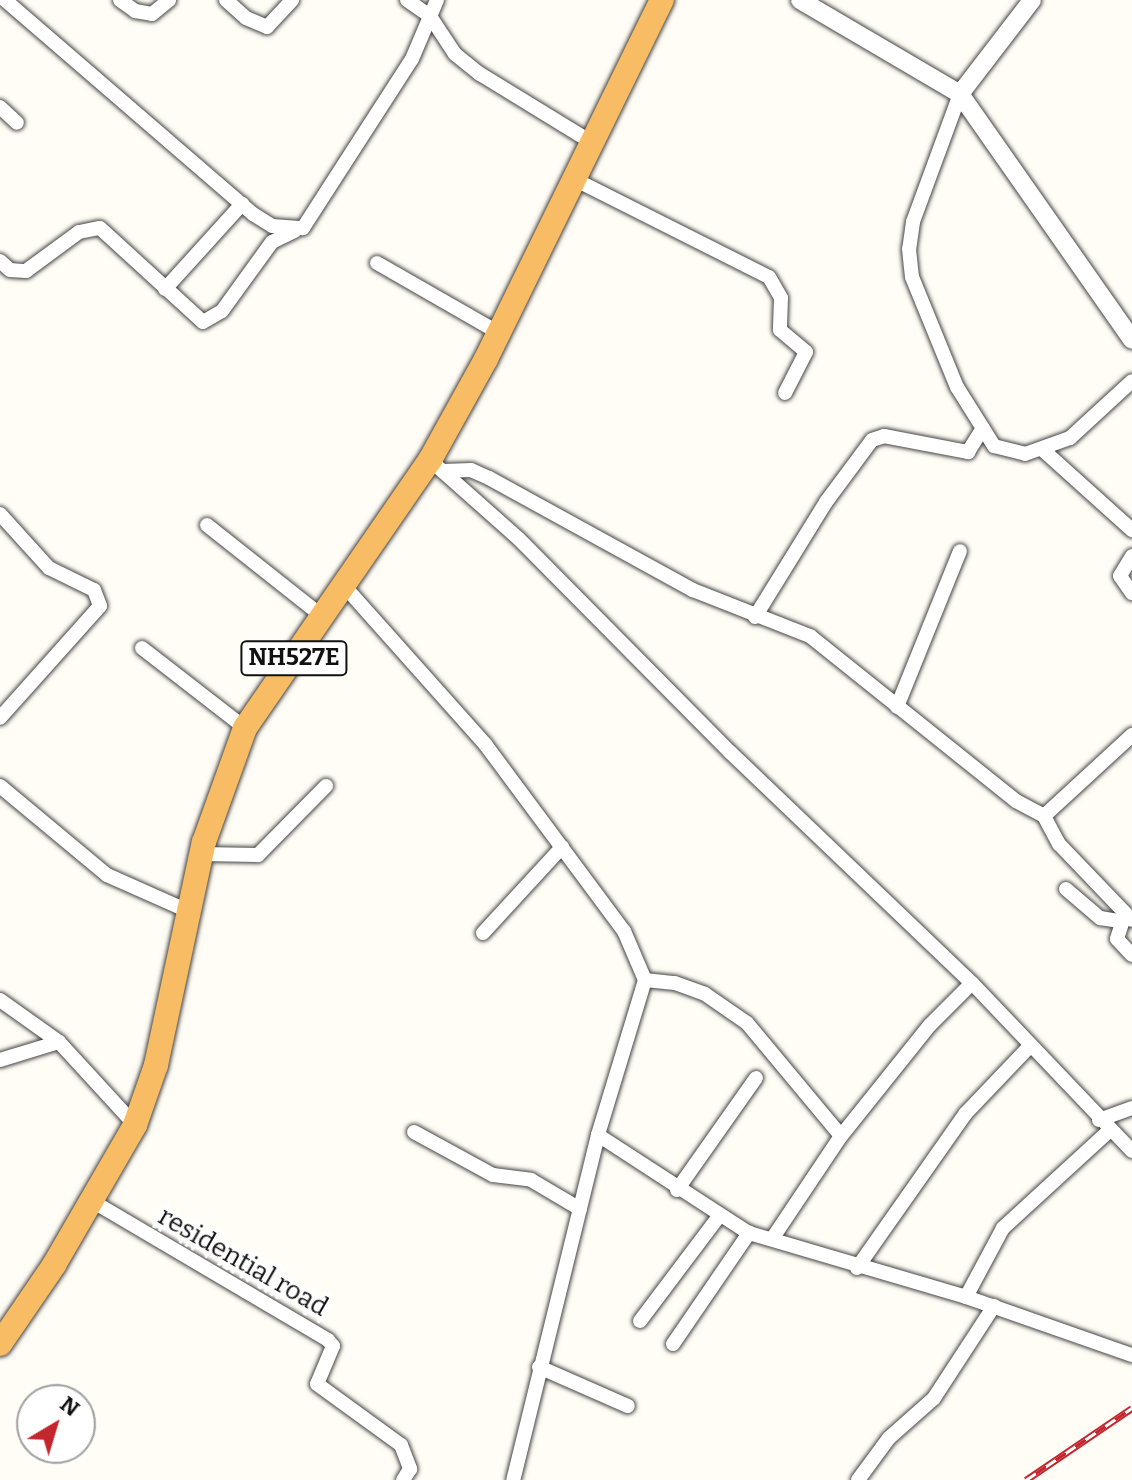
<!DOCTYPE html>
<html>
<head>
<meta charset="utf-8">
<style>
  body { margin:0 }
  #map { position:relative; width:1132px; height:1480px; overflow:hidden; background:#fffdf5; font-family:Bitter,serif }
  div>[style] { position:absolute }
  .roads { filter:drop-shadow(0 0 2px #444) drop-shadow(0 0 2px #444) }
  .minor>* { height:14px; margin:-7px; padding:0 7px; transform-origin:7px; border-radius:7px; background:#fff }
  .tertiary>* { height:18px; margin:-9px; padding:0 9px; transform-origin:9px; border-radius:9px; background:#fff }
  .trunk>* { height:24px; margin:-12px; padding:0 12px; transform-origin:12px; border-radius:12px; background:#f7bc64 }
  .rail>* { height:7px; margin-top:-3.5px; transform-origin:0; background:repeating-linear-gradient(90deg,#fff 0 12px,#c4262e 0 24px); box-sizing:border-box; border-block:2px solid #c4262e }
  span { translate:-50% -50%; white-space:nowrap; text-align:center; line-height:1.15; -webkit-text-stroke:8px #fff; paint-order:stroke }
  .shield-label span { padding:2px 6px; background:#fff; border:2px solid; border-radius:6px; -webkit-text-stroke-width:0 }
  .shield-label { font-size:24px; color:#111; font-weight:700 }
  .street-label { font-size:26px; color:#111 }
  .north { position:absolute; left:16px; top:1384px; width:80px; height:80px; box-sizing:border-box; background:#fff; border:2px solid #a0a0a0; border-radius:50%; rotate:38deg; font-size:22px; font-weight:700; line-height:32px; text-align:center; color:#111 }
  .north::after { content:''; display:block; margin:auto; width:28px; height:36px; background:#c4262e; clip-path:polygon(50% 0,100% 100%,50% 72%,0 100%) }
</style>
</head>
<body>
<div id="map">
  <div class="roads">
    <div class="minor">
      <i style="left:5px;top:0;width:328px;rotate:40.8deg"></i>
      <i style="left:253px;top:214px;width:22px;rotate:32deg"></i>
      <i style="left:272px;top:226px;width:31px;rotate:4deg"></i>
      <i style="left:303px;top:228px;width:201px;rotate:-57.2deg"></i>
      <i style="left:412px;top:59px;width:64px;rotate:-67deg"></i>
      <i style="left:120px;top:0;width:19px;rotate:36deg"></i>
      <i style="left:135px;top:11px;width:17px;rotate:10deg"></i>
      <i style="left:152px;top:14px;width:22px;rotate:-39deg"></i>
      <i style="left:226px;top:0;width:27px;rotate:42deg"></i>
      <i style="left:246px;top:18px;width:23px;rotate:23deg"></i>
      <i style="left:267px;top:27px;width:37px;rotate:-47deg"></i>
      <i style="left:407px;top:0;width:28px;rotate:35deg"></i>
      <i style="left:430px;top:16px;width:45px;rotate:56.7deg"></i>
      <i style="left:455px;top:54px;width:32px;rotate:39deg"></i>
      <i style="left:480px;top:74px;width:130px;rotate:31.5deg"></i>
      <i style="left:960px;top:94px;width:136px;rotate:110.2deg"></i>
      <i style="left:913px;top:222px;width:27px;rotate:98deg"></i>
      <i style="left:909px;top:249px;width:28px;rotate:84deg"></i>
      <i style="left:912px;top:277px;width:119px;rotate:67.8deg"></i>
      <i style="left:957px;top:387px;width:70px;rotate:57.9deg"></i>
      <i style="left:994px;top:446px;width:32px;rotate:14deg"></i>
      <i style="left:1025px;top:454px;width:48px;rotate:-19.6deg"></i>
      <i style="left:1070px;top:438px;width:84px;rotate:-42.6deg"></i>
      <i style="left:0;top:107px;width:23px;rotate:43deg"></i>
      <i style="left:574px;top:179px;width:218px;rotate:26.7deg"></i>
      <i style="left:769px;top:277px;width:24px;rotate:60deg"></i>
      <i style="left:781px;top:298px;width:32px;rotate:92deg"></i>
      <i style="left:780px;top:330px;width:34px;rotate:40deg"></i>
      <i style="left:806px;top:352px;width:46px;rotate:117.1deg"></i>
      <i style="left:0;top:261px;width:13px;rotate:42deg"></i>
      <i style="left:10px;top:270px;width:16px;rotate:4deg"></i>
      <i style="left:26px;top:271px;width:66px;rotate:-36.3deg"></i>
      <i style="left:79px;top:232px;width:21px;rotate:-11deg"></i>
      <i style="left:100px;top:228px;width:139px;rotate:42.4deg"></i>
      <i style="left:203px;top:322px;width:22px;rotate:-30deg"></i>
      <i style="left:222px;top:311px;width:85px;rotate:-54.1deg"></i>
      <i style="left:272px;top:242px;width:25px;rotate:-26deg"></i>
      <i style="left:377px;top:263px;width:141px;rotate:29.8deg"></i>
      <i style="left:165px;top:289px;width:115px;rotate:-47.8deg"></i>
      <i style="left:1043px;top:450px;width:120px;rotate:42deg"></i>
      <i style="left:430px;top:460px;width:119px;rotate:41.6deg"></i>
      <i style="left:519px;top:539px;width:301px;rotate:45.3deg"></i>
      <i style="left:731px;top:753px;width:333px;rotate:43.7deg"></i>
      <i style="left:972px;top:983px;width:232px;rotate:46.4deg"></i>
      <i style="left:443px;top:471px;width:28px;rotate:-2deg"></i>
      <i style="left:471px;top:470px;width:20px;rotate:24deg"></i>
      <i style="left:489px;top:478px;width:233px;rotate:28.8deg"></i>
      <i style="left:693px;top:590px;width:126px;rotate:21.5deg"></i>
      <i style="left:810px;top:636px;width:264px;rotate:38.7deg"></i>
      <i style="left:1016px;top:801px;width:32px;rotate:28deg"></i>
      <i style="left:1044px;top:816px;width:120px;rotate:-42.6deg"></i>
      <i style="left:0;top:514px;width:73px;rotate:47.8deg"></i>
      <i style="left:49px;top:568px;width:50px;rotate:26.1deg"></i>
      <i style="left:94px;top:590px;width:17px;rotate:69deg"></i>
      <i style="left:100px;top:606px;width:150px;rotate:131.8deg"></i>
      <i style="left:207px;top:525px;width:148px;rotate:38.4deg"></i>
      <i style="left:1132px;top:556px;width:23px;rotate:121deg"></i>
      <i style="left:1120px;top:576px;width:21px;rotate:55deg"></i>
      <i style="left:346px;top:588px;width:209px;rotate:48.3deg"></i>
      <i style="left:485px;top:744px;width:233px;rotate:53.4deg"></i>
      <i style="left:624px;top:931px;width:53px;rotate:66.8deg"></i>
      <i style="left:645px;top:980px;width:162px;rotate:106.9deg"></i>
      <i style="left:598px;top:1135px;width:355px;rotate:103.8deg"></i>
      <i style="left:755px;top:617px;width:135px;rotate:-58.3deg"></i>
      <i style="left:826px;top:502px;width:77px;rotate:-53.4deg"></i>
      <i style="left:872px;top:440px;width:13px;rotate:-18deg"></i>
      <i style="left:884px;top:436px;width:86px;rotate:10.8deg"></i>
      <i style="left:968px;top:452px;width:28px;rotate:-58deg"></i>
      <i style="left:142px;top:648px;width:130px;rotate:37.8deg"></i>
      <i style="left:897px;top:707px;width:168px;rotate:-68deg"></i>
      <i style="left:0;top:786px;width:139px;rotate:39.8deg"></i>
      <i style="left:107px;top:875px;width:89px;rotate:24deg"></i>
      <i style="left:1044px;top:816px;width:32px;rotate:62deg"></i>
      <i style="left:1059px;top:844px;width:105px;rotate:46.2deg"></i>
      <i style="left:201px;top:854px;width:57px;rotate:1deg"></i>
      <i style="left:258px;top:855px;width:97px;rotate:-45.4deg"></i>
      <i style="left:1066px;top:889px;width:45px;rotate:40.5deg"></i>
      <i style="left:1100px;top:918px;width:20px;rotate:9deg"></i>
      <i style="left:1125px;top:914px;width:26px;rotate:108deg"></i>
      <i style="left:1117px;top:939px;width:22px;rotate:47deg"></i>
      <i style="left:483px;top:933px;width:117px;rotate:-47.4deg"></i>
      <i style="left:645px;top:980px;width:30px;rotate:6deg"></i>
      <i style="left:675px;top:983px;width:32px;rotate:20deg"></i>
      <i style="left:705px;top:994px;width:51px;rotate:34.6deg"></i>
      <i style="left:747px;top:1023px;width:147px;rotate:50.2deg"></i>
      <i style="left:0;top:1000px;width:72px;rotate:35.4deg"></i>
      <i style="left:0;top:1060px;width:62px;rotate:-17deg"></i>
      <i style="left:59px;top:1042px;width:113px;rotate:47.5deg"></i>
      <i style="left:1099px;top:1120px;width:35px;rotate:-20deg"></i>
      <i style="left:414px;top:1132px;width:90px;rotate:28.6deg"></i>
      <i style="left:493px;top:1175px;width:38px;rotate:7deg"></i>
      <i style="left:531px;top:1180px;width:57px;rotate:30.6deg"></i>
      <i style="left:598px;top:1135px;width:180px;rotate:33deg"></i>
      <i style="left:749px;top:1233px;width:226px;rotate:16.4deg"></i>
      <i style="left:966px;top:1297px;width:176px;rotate:19.3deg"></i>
      <i style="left:677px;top:1190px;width:137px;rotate:-54.8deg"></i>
      <i style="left:92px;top:1201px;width:274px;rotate:30.5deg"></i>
      <i style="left:328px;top:1340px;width:8px;rotate:50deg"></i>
      <i style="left:333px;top:1346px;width:41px;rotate:112.8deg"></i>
      <i style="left:317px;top:1384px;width:104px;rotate:36deg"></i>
      <i style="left:401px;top:1445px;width:26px;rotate:69deg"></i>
      <i style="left:410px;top:1469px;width:13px;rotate:122deg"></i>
      <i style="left:772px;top:1239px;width:124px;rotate:-56.2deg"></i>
      <i style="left:841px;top:1136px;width:142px;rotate:-51.3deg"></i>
      <i style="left:930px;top:1025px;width:59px;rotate:-45deg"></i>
      <i style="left:857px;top:1268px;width:189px;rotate:-54.9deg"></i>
      <i style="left:966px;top:1113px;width:93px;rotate:-46.3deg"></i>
      <i style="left:966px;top:1297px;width:78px;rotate:-61.8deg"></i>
      <i style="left:1003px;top:1228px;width:144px;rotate:-42.5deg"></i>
      <i style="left:640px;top:1321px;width:131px;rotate:-53deg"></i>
      <i style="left:673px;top:1344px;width:135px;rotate:-55.6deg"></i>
      <i style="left:539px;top:1367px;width:97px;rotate:23.7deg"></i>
      <i style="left:858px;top:1480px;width:52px;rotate:-53.6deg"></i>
      <i style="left:889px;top:1438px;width:60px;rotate:-41.6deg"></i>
      <i style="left:934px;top:1398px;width:110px;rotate:-56.9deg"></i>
    </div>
    <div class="tertiary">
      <i style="left:800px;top:0;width:186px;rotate:30.4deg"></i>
      <i style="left:960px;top:94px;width:300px;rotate:55deg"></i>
      <i style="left:960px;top:94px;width:118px;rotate:-52.5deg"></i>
    </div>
    <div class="trunk">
      <i style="left:0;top:1344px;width:96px;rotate:-55.6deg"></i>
      <i style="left:54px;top:1265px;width:162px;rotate:-59.9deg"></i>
      <i style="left:135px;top:1125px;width:64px;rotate:-70.7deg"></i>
      <i style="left:156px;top:1065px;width:228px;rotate:-77.9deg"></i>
      <i style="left:204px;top:842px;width:121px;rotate:-70.2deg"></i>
      <i style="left:245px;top:728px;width:326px;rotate:-55.4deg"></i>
      <i style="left:430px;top:460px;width:115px;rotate:-61deg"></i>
      <i style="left:486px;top:359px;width:400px;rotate:-63.9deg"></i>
    </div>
  </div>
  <div class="rail">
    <i style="left:1026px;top:1480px;width:128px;rotate:-34.2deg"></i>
  </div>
  <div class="shield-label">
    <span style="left:294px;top:658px">NH527E</span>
  </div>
  <div class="street-label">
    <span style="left:243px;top:1262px;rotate:30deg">residential road</span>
  </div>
  <div class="north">N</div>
</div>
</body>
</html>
